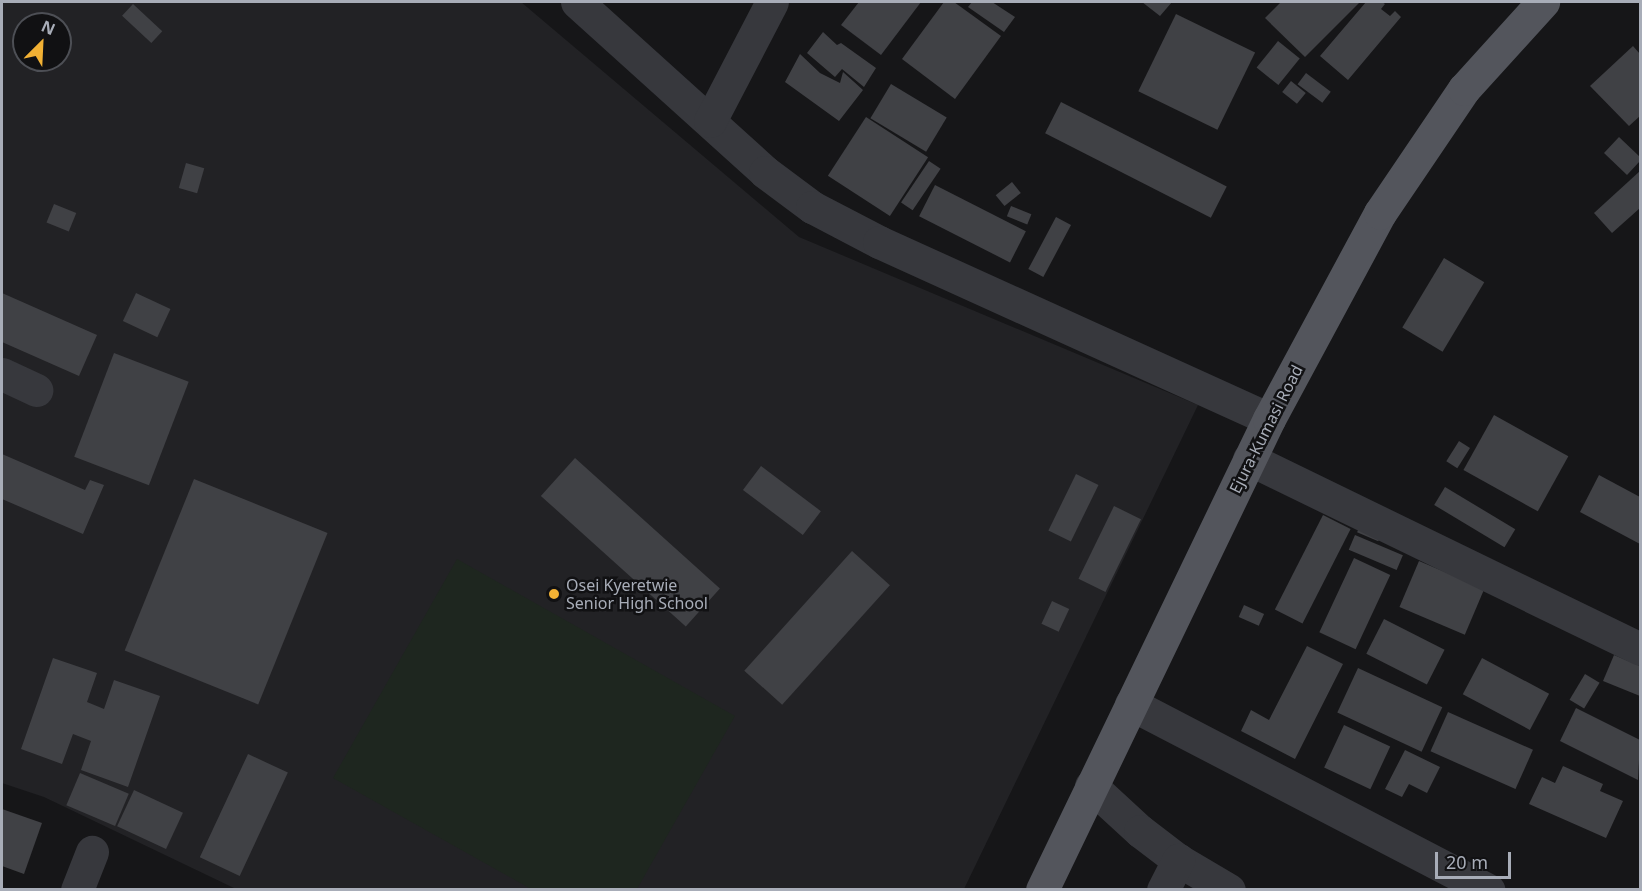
<!DOCTYPE html>
<html>
<head>
<meta charset="utf-8">
<style>
  body { margin:0 }
  #map { position:relative; width:1642px; height:891px; overflow:hidden; background:#161618; font-family:"Noto Sans",sans-serif }
  div>[style] { position:absolute }
  .built>* { inset:0; background:#222225 }
  .green>* { inset:0; background:#1e261f }
  .building>* { inset:0; background:#404145; transform-origin:0 0 }
  .minor>* { height:33px; margin:-16.5px; padding:0 16.5px; transform-origin:16.5px; border-radius:16.5px; background:#37383d }
  .major>* { height:33px; margin:-16.5px; padding:0 16.5px; transform-origin:16.5px; border-radius:16.5px; background:#53555c }
  .dots>* { width:16px; height:16px; translate:-50% -50%; box-sizing:border-box; border:3px solid #111113; border-radius:50% }
  span { translate:-50% -50%; white-space:nowrap; text-align:center; line-height:1.15; -webkit-text-stroke:5px #111113; paint-order:stroke }
  .street-label { font-size:16px; color:#a8adb8 }
  .poi-label { font-size:16px; color:#a8adb8 }
  .left { translate:0 -50%; text-align:left }
  .frame { position:absolute; inset:0; border:3px solid #a8adb8; pointer-events:none }
  .north { position:absolute; left:12px; top:12px; width:60px; height:60px; box-sizing:border-box; background:#111113; border:2px solid #4d4f55; border-radius:50%; rotate:24deg; font-size:16px; font-weight:700; line-height:24px; text-align:center; color:#a8adb8 }
  .north::after { content:''; display:block; margin:auto; width:21px; height:27px; background:#f2b134; clip-path:polygon(50% 0,100% 100%,50% 72%,0 100%) }
  .scale { position:absolute; left:1435px; top:852px; width:76px; height:27px; box-sizing:border-box; border:3px solid #a8adb8; border-top:0; padding-left:8px; font-size:18px; line-height:21px; white-space:nowrap; color:#a8adb8; -webkit-text-stroke:4px #111113; paint-order:stroke }
</style>
</head>
<body>
<div id="map">
  <div class="built">
    <i style="clip-path:polygon(evenodd,2px 2px,521px 2px,799px 237px,1198px 405px,964px 889px,236px 889px,44px 797px,2px 783px,2px 2px,24px 24px,60px 24px,60px 60px,24px 60px,24px 24px)"></i>
  </div>
  <div class="green">
    <i style="clip-path:polygon(457px 559px,735px 716px,637px 889px,531px 889px,333px 778px)"></i>
  </div>
  <div class="building">
    <i style="clip-path:polygon(859px 2px,921px 2px,881px 55px,841px 25px)"></i>
    <i style="clip-path:polygon(944px 2px,954px 2px,1001px 36px,955px 99px,902px 59px)"></i>
    <i style="clip-path:polygon(972px 2px,992px 2px,1015px 17px,1004px 32px,968px 7px)"></i>
    <i style="clip-path:polygon(1142px 2px,1172px 2px,1160px 16px)"></i>
    <i style="clip-path:polygon(1281px 2px,1360px 2px,1305px 57px,1265px 18px)"></i>
    <i style="clip-path:polygon(1366px 2px,1382px 2px,1385px 4px,1381px 9px,1390px 16px,1395px 11px,1401px 17px,1348px 80px,1320px 56px)"></i>
    <i style="left:133px;top:4px;width:40px;height:16px;rotate:43deg"></i>
    <i style="left:1176px;top:14px;width:88px;height:86px;rotate:26deg"></i>
    <i style="clip-path:polygon(823px 32px,837px 45px,841px 43px,876px 68px,864px 87px,842px 69px,835px 77px,807px 53px)"></i>
    <i style="left:1278px;top:41px;width:28px;height:34px;rotate:39deg"></i>
    <i style="clip-path:polygon(1633px 46px,1640px 54px,1640px 116px,1629px 126px,1590px 86px)"></i>
    <i style="clip-path:polygon(800px 54px,820px 73px,840px 83px,843px 72px,863px 90px,839px 121px,785px 82px)"></i>
    <i style="left:1306px;top:73px;width:31px;height:14px;rotate:37deg"></i>
    <i style="left:1291px;top:81px;width:19px;height:14px;rotate:39deg"></i>
    <i style="left:891px;top:84px;width:65px;height:40px;rotate:31deg"></i>
    <i style="left:1061px;top:102px;width:186px;height:35px;rotate:27deg"></i>
    <i style="left:866px;top:117px;width:74px;height:70px;rotate:33deg"></i>
    <i style="clip-path:polygon(1619px 137px,1640px 157px,1640px 161px,1627px 175px,1604px 153px)"></i>
    <i style="left:929px;top:161px;width:14px;height:50px;rotate:34deg"></i>
    <i style="left:186px;top:163px;width:19px;height:26px;rotate:16deg"></i>
    <i style="clip-path:polygon(1640px 171px,1640px 208px,1612px 233px,1594px 213px)"></i>
    <i style="left:1012px;top:182px;width:14px;height:21px;rotate:51deg"></i>
    <i style="left:935px;top:185px;width:102px;height:35px;rotate:27deg"></i>
    <i style="left:54px;top:204px;width:24px;height:20px;rotate:22deg"></i>
    <i style="left:1011px;top:206px;width:22px;height:11px;rotate:22deg"></i>
    <i style="left:1056px;top:217px;width:17px;height:59px;rotate:28deg"></i>
    <i style="left:1444px;top:258px;width:47px;height:81px;rotate:31deg"></i>
    <i style="clip-path:polygon(2px 293px,97px 335px,79px 376px,2px 342px)"></i>
    <i style="left:136px;top:293px;width:38px;height:31px;rotate:25deg"></i>
    <i style="left:114px;top:353px;width:80px;height:111px;rotate:21deg"></i>
    <i style="left:1494px;top:415px;width:85px;height:63px;rotate:29deg"></i>
    <i style="left:1459px;top:441px;width:13px;height:24px;rotate:32deg"></i>
    <i style="clip-path:polygon(2px 454px,85px 490px,90px 480px,104px 485px,83px 534px,2px 499px)"></i>
    <i style="left:575px;top:458px;width:195px;height:51px;rotate:42deg"></i>
    <i style="left:761px;top:466px;width:75px;height:30px;rotate:37deg"></i>
    <i style="left:1076px;top:474px;width:25px;height:63px;rotate:26deg"></i>
    <i style="clip-path:polygon(1599px 475px,1640px 497px,1640px 544px,1580px 512px)"></i>
    <i style="left:194px;top:479px;width:144px;height:185px;rotate:22deg"></i>
    <i style="left:1445px;top:487px;width:82px;height:21px;rotate:31deg"></i>
    <i style="left:1114px;top:506px;width:30px;height:81px;rotate:26deg"></i>
    <i style="left:1323px;top:515px;width:31px;height:106px;rotate:27deg"></i>
    <i style="left:1361px;top:523px;width:23px;height:10px;rotate:23deg"></i>
    <i style="left:1355px;top:535px;width:52px;height:16px;rotate:23deg"></i>
    <i style="left:852px;top:551px;width:51px;height:161px;rotate:42deg"></i>
    <i style="left:1354px;top:558px;width:40px;height:82px;rotate:25deg"></i>
    <i style="left:1419px;top:561px;width:71px;height:50px;rotate:23deg"></i>
    <i style="left:1052px;top:601px;width:19px;height:25px;rotate:25deg"></i>
    <i style="left:1244px;top:605px;width:22px;height:13px;rotate:24deg"></i>
    <i style="left:1384px;top:619px;width:68px;height:39px;rotate:27deg"></i>
    <i style="clip-path:polygon(1307px 646px,1343px 664px,1295px 759px,1241px 731px,1251px 710px,1269px 720px)"></i>
    <i style="clip-path:polygon(1614px 655px,1640px 666px,1640px 696px,1603px 681px)"></i>
    <i style="clip-path:polygon(53px 658px,97px 673px,87px 702px,104px 709px,114px 680px,160px 696px,128px 787px,81px 770px,91px 741px,73px 734px,62px 764px,21px 749px)"></i>
    <i style="left:1482px;top:658px;width:76px;height:41px;rotate:28deg"></i>
    <i style="left:1358px;top:668px;width:93px;height:49px;rotate:25deg"></i>
    <i style="left:1585px;top:674px;width:17px;height:30px;rotate:31deg"></i>
    <i style="clip-path:polygon(1576px 708px,1640px 740px,1638px 780px,1560px 741px)"></i>
    <i style="left:1448px;top:712px;width:93px;height:43px;rotate:24deg"></i>
    <i style="left:1344px;top:725px;width:51px;height:47px;rotate:25deg"></i>
    <i style="clip-path:polygon(1405px 750px,1440px 767px,1427px 793px,1409px 784px,1402px 797px,1385px 789px)"></i>
    <i style="left:248px;top:754px;width:44px;height:114px;rotate:25deg"></i>
    <i style="clip-path:polygon(1563px 766px,1603px 784px,1600px 791px,1623px 801px,1606px 838px,1529px 804px,1542px 777px,1555px 783px)"></i>
    <i style="left:80px;top:773px;width:53px;height:35px;rotate:23deg"></i>
    <i style="left:134px;top:790px;width:54px;height:40px;rotate:25deg"></i>
    <i style="clip-path:polygon(2px 809px,42px 823px,24px 874px,2px 866px)"></i>
  </div>
  <div class="minor">
    <i style="left:577px;top:2px;width:253px;rotate:42.1deg"></i>
    <i style="left:765px;top:172px;width:59px;rotate:36.7deg"></i>
    <i style="left:812px;top:207px;width:76px;rotate:27.6deg"></i>
    <i style="left:879px;top:242px;width:428px;rotate:24.4deg"></i>
    <i style="left:710px;top:121px;width:134px;rotate:-62.5deg"></i>
    <i style="left:2px;top:374px;width:38px;rotate:25deg"></i>
    <i style="left:1249px;top:459px;width:435px;rotate:25.9deg"></i>
    <i style="left:1131px;top:704px;width:403px;rotate:27.5deg"></i>
    <i style="left:1091px;top:786px;width:67px;rotate:42.6deg"></i>
    <i style="left:1140px;top:831px;width:48px;rotate:37.3deg"></i>
    <i style="left:1178px;top:860px;width:59px;rotate:30.5deg"></i>
    <i style="left:77px;top:890px;width:41px;rotate:-68.5deg"></i>
    <i style="left:1163px;top:890px;width:34px;rotate:-63deg"></i>
  </div>
  <div class="major">
    <i style="left:1042px;top:890px;width:523px;rotate:-64.27deg"></i>
    <i style="left:1269px;top:419px;width:234px;rotate:-61.7deg"></i>
    <i style="left:1380px;top:213px;width:150px;rotate:-55.9deg"></i>
    <i style="left:1464px;top:89px;width:118px;rotate:-47.8deg"></i>
  </div>
  <div class="dots">
    <i style="left:554px;top:594px;background:#f2b134"></i>
  </div>
  <div class="street-label">
    <span style="left:1266px;top:429px;rotate:-63deg">Ejura-Kumasi Road</span>
  </div>
  <div class="poi-label">
    <span class="left" style="left:566px;top:594px">Osei Kyeretwie<br>Senior High School</span>
  </div>
  <div class="frame"></div>
  <div class="north">N</div>
  <div class="scale">20 m</div>
</div>
</body>
</html>
